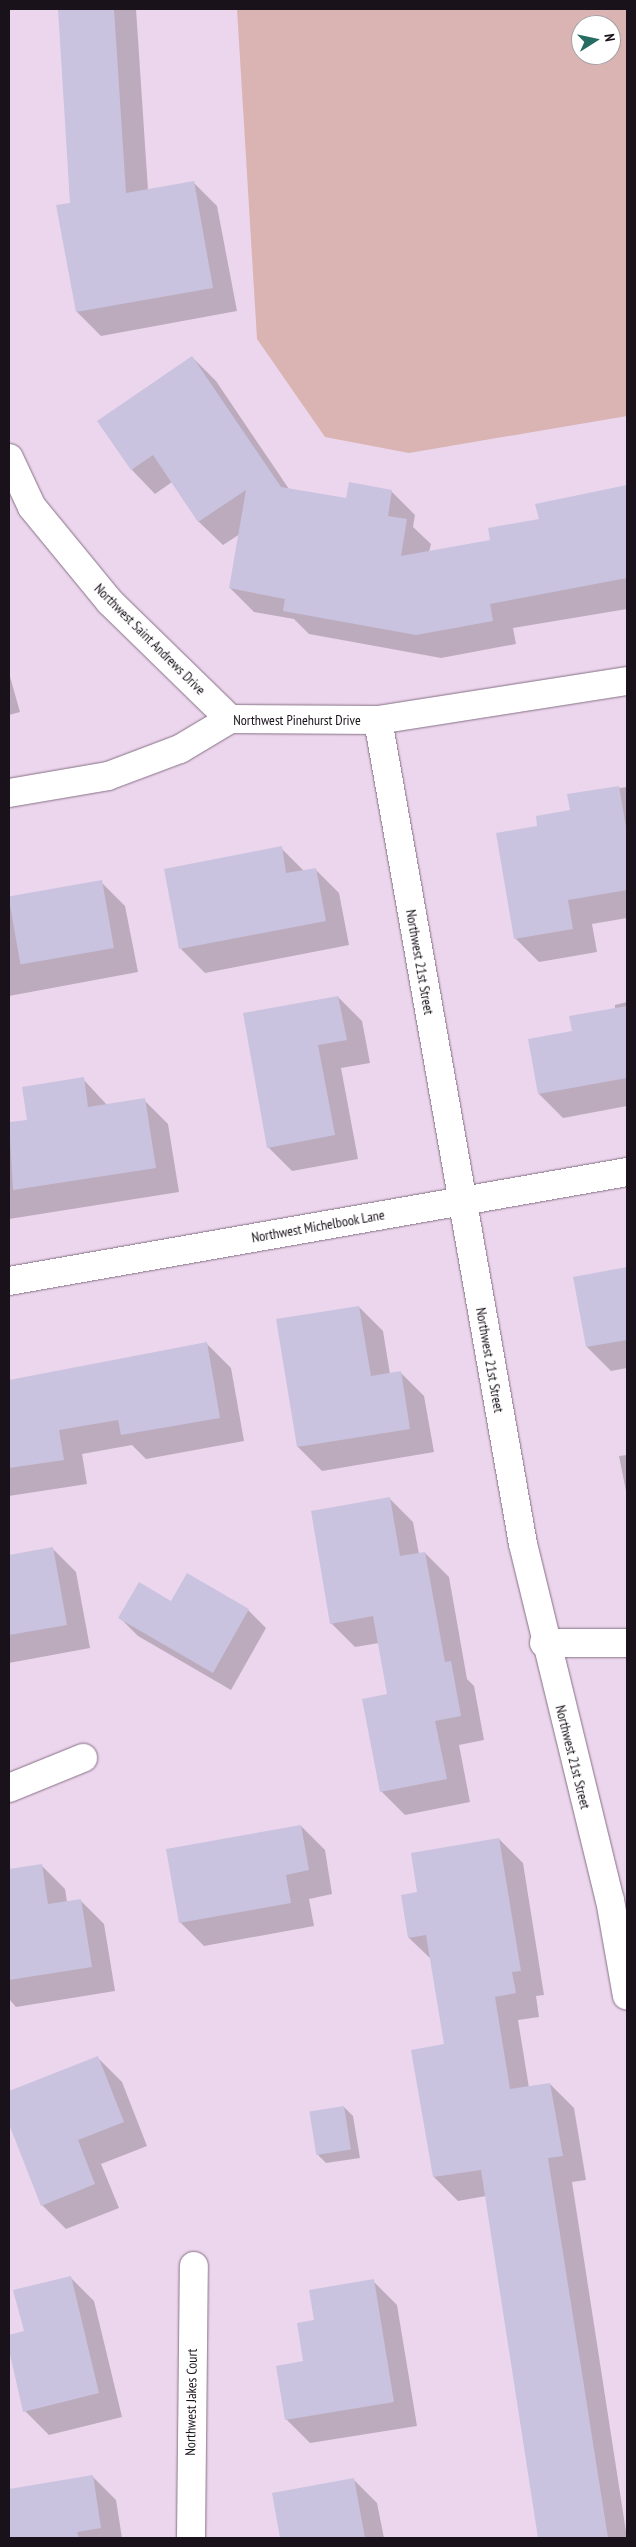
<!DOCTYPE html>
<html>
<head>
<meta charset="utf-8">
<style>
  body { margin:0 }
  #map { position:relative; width:636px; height:2547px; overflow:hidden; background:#ecd6ed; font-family:"PT Sans Narrow",sans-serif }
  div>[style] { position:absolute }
  .green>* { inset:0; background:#d9b4b2 }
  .shadow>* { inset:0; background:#0003 }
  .building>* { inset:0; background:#c9c3df; transform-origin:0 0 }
  .roads { filter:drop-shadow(0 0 1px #857186) drop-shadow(0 0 1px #857186) }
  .minor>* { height:28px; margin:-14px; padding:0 14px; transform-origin:14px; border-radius:14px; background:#fff }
  .tertiary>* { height:28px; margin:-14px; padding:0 14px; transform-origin:14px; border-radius:14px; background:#fff }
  span { translate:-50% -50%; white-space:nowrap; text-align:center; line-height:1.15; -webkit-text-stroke:4px #fff; paint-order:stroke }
  .street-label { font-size:14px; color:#19121a }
  .frame { position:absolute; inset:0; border:10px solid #19121a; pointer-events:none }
  .north { position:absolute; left:571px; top:15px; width:50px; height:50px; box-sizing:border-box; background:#fff; border:1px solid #a3a0a3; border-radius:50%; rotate:80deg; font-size:14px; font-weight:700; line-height:20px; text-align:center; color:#19121a }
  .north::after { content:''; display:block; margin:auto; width:18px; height:22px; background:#266c61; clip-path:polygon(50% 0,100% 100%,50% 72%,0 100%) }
</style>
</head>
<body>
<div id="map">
  <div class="green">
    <i style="clip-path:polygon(evenodd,237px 9px,627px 9px,627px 416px,409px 453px,325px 437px,257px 339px,237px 9px,581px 25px,611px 25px,611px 55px,581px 55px,581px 25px)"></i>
  </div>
  <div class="shadow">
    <i style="clip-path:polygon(59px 9px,136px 9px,148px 190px,193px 182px,217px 206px,237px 311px,101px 336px,77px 312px)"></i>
    <i style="clip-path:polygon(192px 357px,216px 381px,289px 489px,346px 500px,391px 491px,415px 515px,413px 527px,431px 544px,429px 552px,491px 541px,540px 520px,537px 505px,627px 488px,627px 609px,513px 628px,516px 644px,441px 658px,309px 634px,294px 619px,254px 612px,230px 588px,240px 534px,223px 545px,199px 522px,172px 482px,155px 494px,132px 470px)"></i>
    <i style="clip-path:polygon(9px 673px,20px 712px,9px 715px)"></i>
    <i style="clip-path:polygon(627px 787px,627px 918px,592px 924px,597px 952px,539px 962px,515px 938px,539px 827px,571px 811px,568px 795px)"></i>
    <i style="clip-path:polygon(281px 848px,304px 871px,315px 869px,339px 893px,349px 945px,205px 973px,181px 949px)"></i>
    <i style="clip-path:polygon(101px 882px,125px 906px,138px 972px,9px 996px,9px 898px)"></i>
    <i style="clip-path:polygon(338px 997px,362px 1021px,370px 1063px,341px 1068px,358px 1159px,292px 1171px,268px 1147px)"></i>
    <i style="clip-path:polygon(627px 1002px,627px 1106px,563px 1118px,539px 1094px,574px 1032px,615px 1009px,615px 1005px)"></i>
    <i style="clip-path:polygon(83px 1079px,108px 1106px,144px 1100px,168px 1124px,179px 1192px,9px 1219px,9px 1124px,28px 1121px)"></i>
    <i style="clip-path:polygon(627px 1268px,627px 1368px,611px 1371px,587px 1347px,575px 1278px)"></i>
    <i style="clip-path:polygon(359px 1307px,383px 1331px,390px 1374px,400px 1372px,424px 1396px,434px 1452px,322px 1471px,298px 1447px)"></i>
    <i style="clip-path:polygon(207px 1344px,231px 1368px,244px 1441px,146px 1459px,132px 1445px,82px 1454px,87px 1484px,9px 1496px,9px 1381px)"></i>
    <i style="clip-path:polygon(627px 1455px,627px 1496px,619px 1456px)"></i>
    <i style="clip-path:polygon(389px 1498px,413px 1522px,419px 1554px,425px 1553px,449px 1577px,467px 1679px,474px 1686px,484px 1740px,459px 1745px,470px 1802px,405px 1815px,381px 1791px,388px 1695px,379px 1643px,355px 1647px,331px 1623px)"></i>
    <i style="clip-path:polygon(52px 1548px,76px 1572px,90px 1648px,9px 1663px,9px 1556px)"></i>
    <i style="clip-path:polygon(172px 1603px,248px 1610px,266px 1628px,231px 1690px,138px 1636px,120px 1618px)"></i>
    <i style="clip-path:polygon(301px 1826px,325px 1850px,332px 1894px,309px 1899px,314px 1926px,204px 1946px,180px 1922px)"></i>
    <i style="clip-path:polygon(499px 1839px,523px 1863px,544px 1995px,536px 1996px,539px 2017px,518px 2020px,529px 2088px,550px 2084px,574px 2108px,586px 2180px,572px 2182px,627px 2538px,539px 2538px,486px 2196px,458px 2201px,434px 2177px,445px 2045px,432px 1960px,409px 1938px,418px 1893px)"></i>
    <i style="clip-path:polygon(41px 1865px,65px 1889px,67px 1902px,80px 1900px,104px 1924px,115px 1991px,16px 2007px,9px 1999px,9px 1870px)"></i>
    <i style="clip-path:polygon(98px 2058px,122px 2082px,147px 2146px,101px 2164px,119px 2208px,66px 2229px,42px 2205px,9px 2120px,9px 2093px)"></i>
    <i style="clip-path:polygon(344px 2107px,353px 2116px,360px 2158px,326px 2163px,317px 2154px)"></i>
    <i style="clip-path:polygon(70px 2277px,94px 2301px,122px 2417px,49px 2435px,25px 2411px,9px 2336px,25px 2332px)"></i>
    <i style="clip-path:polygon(373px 2281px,397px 2305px,417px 2426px,310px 2443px,286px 2419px,316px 2321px)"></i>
    <i style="clip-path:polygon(92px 2476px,116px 2500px,122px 2538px,9px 2538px,9px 2490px)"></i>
    <i style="clip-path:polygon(353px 2479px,377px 2503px,384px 2538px,281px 2538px,273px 2494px)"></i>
  </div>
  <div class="building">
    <i style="clip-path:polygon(58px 9px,114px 9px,126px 193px,194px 181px,213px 288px,76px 312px,56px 205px,70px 203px)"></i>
    <i style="clip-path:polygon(192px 356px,281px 487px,346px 498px,349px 482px,392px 490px,388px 516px,407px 519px,401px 556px,490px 540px,488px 528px,539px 519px,535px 504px,627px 485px,627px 578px,490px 604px,493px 621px,416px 635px,283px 611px,285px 599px,229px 588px,246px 490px,198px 522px,153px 455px,131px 470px,97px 421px)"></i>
    <i style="clip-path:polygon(619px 786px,627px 833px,627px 890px,568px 900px,573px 929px,514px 939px,496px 833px,537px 826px,536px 816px,570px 810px,567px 794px)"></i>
    <i style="clip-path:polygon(282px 846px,286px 873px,316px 868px,326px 921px,179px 949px,164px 869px)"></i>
    <i style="left:102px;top:880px;width:69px;height:95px;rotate:80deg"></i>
    <i style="clip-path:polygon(338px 996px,347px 1040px,318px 1045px,335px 1135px,267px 1148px,243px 1013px)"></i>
    <i style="clip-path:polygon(627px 1006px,627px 1078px,538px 1094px,528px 1039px,572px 1031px,569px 1016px)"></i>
    <i style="clip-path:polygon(84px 1077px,88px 1107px,145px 1098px,156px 1168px,13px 1190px,9px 1122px,27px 1120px,22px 1087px)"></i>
    <i style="clip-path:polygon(627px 1267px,627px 1340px,586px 1347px,573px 1277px)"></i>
    <i style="clip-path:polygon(359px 1306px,371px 1376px,401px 1371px,410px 1429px,297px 1447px,276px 1319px)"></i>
    <i style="clip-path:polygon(207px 1342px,220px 1418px,121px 1435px,118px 1420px,59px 1430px,64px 1460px,9px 1468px,9px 1380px)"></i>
    <i style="clip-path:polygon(390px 1497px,400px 1556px,425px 1552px,445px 1662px,451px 1661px,461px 1716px,435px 1721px,447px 1779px,380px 1792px,362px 1699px,387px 1694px,373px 1616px,330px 1624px,311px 1511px)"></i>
    <i style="clip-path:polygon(53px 1547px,67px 1625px,9px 1635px,9px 1555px)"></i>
    <i style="clip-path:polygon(187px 1573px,249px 1609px,213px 1673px,118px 1618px,139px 1582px,171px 1601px)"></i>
    <i style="clip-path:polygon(301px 1825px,309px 1870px,286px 1875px,291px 1903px,179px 1923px,166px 1849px)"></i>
    <i style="clip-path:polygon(499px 1838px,521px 1971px,512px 1972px,516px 1993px,495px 1997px,510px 2089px,550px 2083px,563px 2156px,548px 2158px,608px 2538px,538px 2538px,481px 2170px,433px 2177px,411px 2050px,444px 2044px,426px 1935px,408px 1938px,401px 1895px,417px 1892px,411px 1853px)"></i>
    <i style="clip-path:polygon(42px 1864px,48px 1904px,81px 1899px,92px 1967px,9px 1980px,9px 1869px)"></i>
    <i style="clip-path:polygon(98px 2056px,124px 2122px,78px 2140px,95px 2184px,41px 2206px,9px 2124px,9px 2091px)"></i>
    <i style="left:344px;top:2106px;width:44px;height:35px;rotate:81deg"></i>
    <i style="clip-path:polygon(71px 2276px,99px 2393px,23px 2412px,9px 2350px,9px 2335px,24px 2331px,13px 2290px)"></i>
    <i style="clip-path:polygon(374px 2279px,394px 2402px,285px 2420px,276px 2366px,303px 2361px,297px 2323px,314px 2320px,309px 2290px)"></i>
    <i style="clip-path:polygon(93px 2475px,101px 2528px,77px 2532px,79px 2538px,9px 2538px,9px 2489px)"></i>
    <i style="clip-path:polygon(354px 2478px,365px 2538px,280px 2538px,272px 2493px)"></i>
  </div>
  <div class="roads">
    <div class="minor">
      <i style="left:9px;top:458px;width:54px;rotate:64.9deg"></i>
      <i style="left:32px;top:507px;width:123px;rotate:50.6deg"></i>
      <i style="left:110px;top:602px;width:168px;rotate:44.3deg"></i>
      <i style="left:378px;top:720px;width:837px;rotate:80.02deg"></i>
      <i style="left:523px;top:1544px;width:366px;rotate:76.3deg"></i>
      <i style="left:610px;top:1900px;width:97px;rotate:80deg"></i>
      <i style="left:9px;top:793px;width:100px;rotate:-9.7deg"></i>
      <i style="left:108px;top:776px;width:77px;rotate:-20.6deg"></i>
      <i style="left:180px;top:749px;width:58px;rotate:-31deg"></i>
      <i style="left:230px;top:719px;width:148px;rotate:0.4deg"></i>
      <i style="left:378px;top:720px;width:252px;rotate:-8.9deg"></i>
      <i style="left:544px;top:1643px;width:83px"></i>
      <i style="left:9px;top:1788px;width:80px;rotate:-22.1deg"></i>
      <i style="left:191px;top:2538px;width:272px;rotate:-89.4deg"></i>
    </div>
    <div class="tertiary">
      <i style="left:9px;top:1281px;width:628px;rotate:-10deg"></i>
    </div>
  </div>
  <div class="street-label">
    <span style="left:150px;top:639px;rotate:45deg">Northwest Saint Andrews Drive</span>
    <span style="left:297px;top:720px">Northwest Pinehurst Drive</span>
    <span style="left:420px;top:962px;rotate:80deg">Northwest 21st Street</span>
    <span style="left:318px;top:1226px;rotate:-10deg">Northwest Michelbook Lane</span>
    <span style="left:490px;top:1360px;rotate:80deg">Northwest 21st Street</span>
    <span style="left:573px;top:1757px;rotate:76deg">Northwest 21st Street</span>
    <span style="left:191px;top:2402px;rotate:-89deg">Northwest Jakes Court</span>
  </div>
  <div class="frame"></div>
  <div class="north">N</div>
</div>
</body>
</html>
